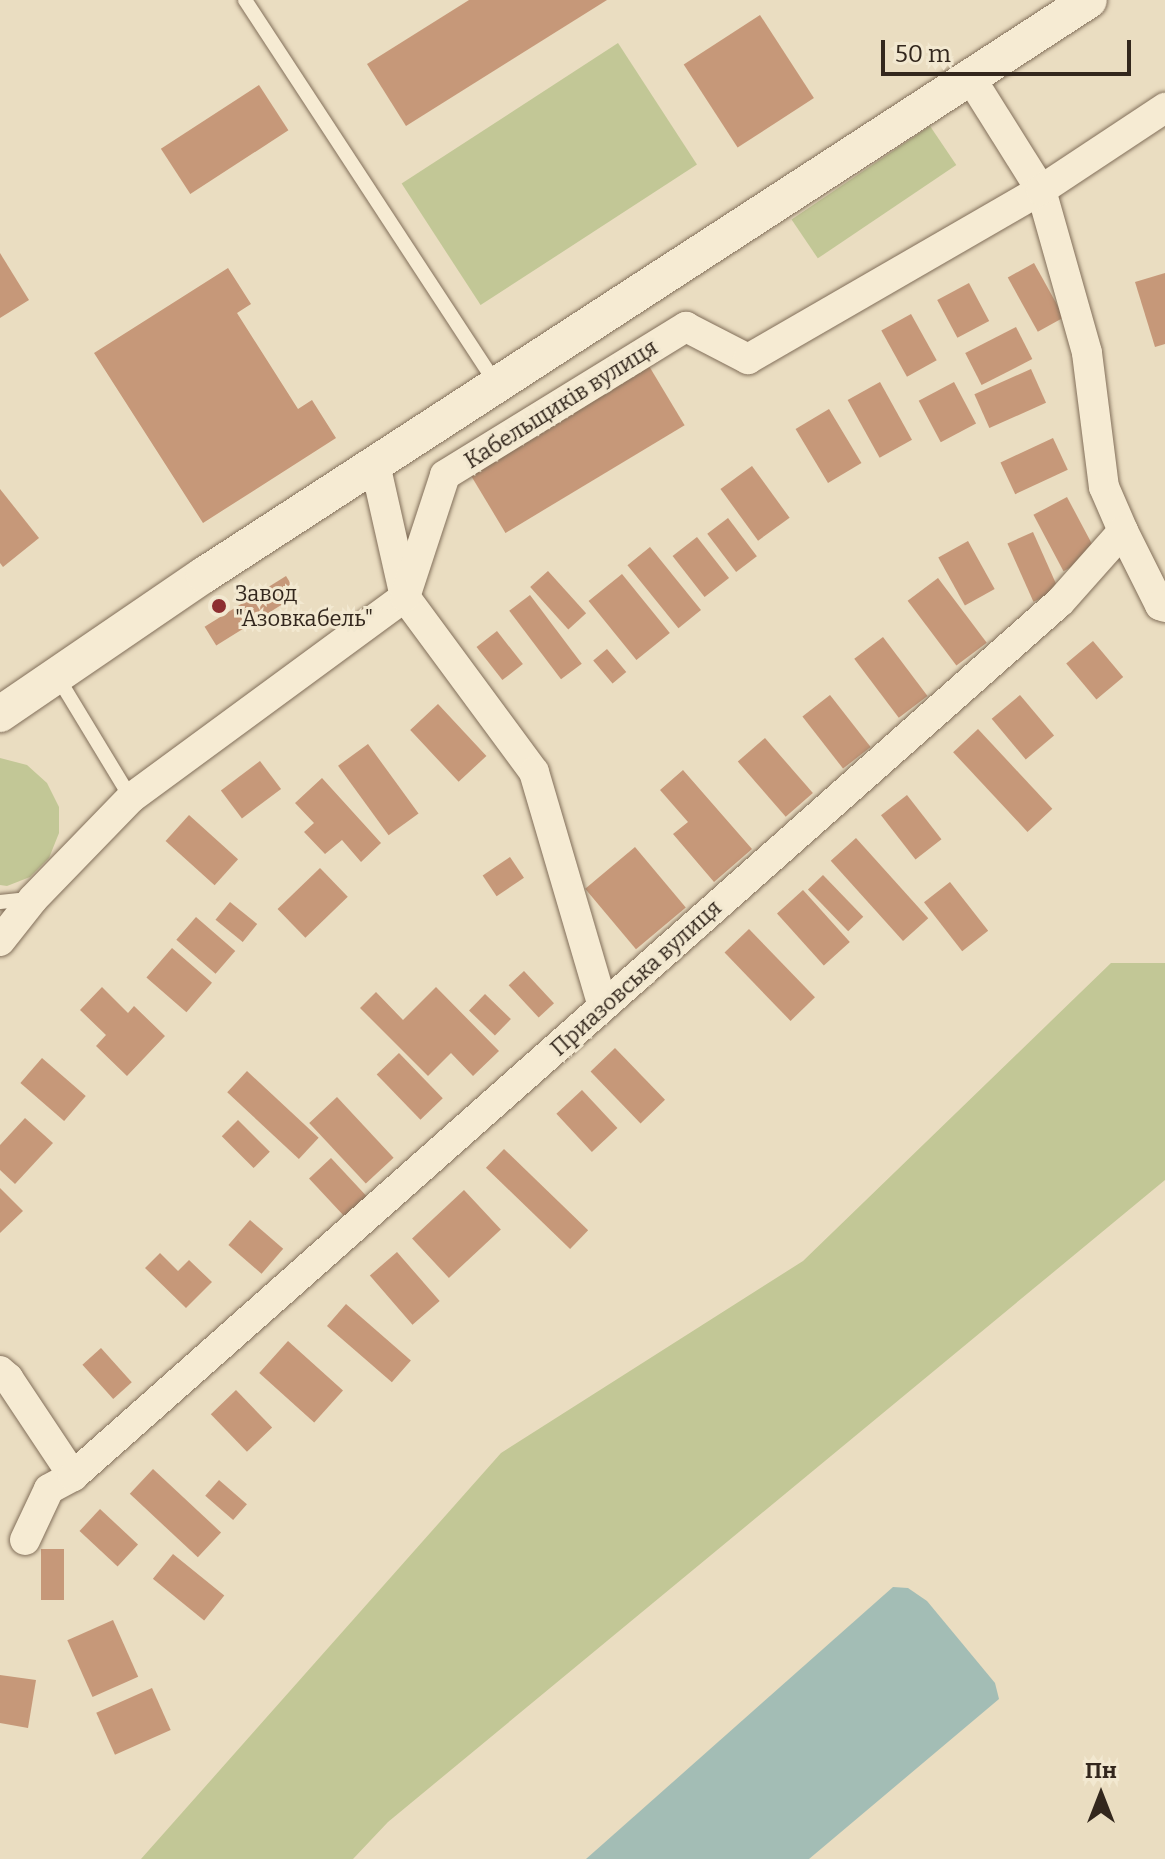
<!DOCTYPE html>
<html>
<head>
<meta charset="utf-8">
<style>
  body { margin:0 }
  #map { position:relative; width:1165px; height:1859px; overflow:hidden; background:#eaddc1; font-family:Bitter,serif }
  div>[style] { position:absolute }
  .green>* { inset:0; background:#c2c796; transform-origin:0 0 }
  .water>* { inset:0; background:#a3bdb5 }
  .building>* { inset:0; background:#c69879; transform-origin:0 0 }
  .roads { filter:drop-shadow(0 0 2px #826f5a) drop-shadow(0 0 2px #826f5a) }
  .service>* { height:14px; margin:-7px; padding:0 7px; transform-origin:7px; border-radius:7px; background:#f6ebd3 }
  .minor>* { height:30px; margin:-15px; padding:0 15px; transform-origin:15px; border-radius:15px; background:#f6ebd3 }
  .tertiary>* { height:36px; margin:-18px; padding:0 18px; transform-origin:18px; border-radius:18px; background:#f6ebd3 }
  .dots>* { width:22px; height:22px; translate:-50% -50%; box-sizing:border-box; border:4px solid #f2e8d0; border-radius:50% }
  span { translate:-50% -50%; white-space:nowrap; text-align:center; line-height:1.15; -webkit-text-stroke:6px #f2e8d0; paint-order:stroke }
  .street-label { font-size:22px; color:#33271d }
  .poi-label { font-size:22px; color:#33271d }
  .left { translate:0 -50%; text-align:left }
  .north { position:absolute; left:1061px; top:1755px; width:80px; height:80px; -webkit-text-stroke:6px #f2e8d0; paint-order:stroke; rotate:0deg; font-size:22px; font-weight:700; line-height:32px; text-align:center; color:#33271d }
  .north::after { content:''; display:block; margin:auto; width:28px; height:36px; background:#33271d; clip-path:polygon(50% 0,100% 100%,50% 72%,0 100%) }
  .scale { position:absolute; left:881px; top:40px; width:250px; height:36px; box-sizing:border-box; border:4px solid #33271d; border-top:0; padding-left:10px; font-size:24px; line-height:28px; white-space:nowrap; color:#33271d; -webkit-text-stroke:6px #f2e8d0; paint-order:stroke }
</style>
</head>
<body>
<div id="map">
  <div class="green">
    <i style="left:618px;top:43px;width:145px;height:258px;rotate:57deg"></i>
    <i style="left:930px;top:126px;width:47px;height:167px;rotate:56deg"></i>
    <i style="clip-path:polygon(0 758px,27px 765px,47px 783px,59px 807px,59px 833px,49px 858px,30px 877px,7px 886px,0 885px)"></i>
    <i style="clip-path:polygon(1111px 963px,1165px 963px,1165px 1180px,388px 1822px,353px 1859px,141px 1859px,501px 1453px,803px 1261px)"></i>
  </div>
  <div class="water">
    <i style="clip-path:polygon(893px 1587px,908px 1588px,927px 1601px,995px 1683px,999px 1699px,809px 1859px,586px 1859px)"></i>
  </div>
  <div class="building">
    <i style="clip-path:polygon(469px 0,607px 0,406px 126px,367px 64px)"></i>
    <i style="left:760px;top:15px;width:99px;height:91px;rotate:57deg"></i>
    <i style="left:259px;top:85px;width:54px;height:117px;rotate:57deg"></i>
    <i style="clip-path:polygon(0 253px,29px 300px,0 318px)"></i>
    <i style="left:1034px;top:263px;width:62px;height:30px;rotate:61deg"></i>
    <i style="clip-path:polygon(228px 268px,251px 304px,237px 313px,298px 409px,312px 400px,336px 438px,203px 523px,94px 353px)"></i>
    <i style="clip-path:polygon(1165px 273px,1165px 344px,1155px 347px,1135px 282px)"></i>
    <i style="left:969px;top:283px;width:43px;height:36px;rotate:62deg"></i>
    <i style="left:911px;top:314px;width:53px;height:34px;rotate:61deg"></i>
    <i style="left:1016px;top:327px;width:36px;height:57px;rotate:63deg"></i>
    <i style="left:646px;top:361px;width:75px;height:209px;rotate:59deg"></i>
    <i style="left:1031px;top:369px;width:37px;height:62px;rotate:66deg"></i>
    <i style="left:880px;top:382px;width:66px;height:37px;rotate:61deg"></i>
    <i style="left:954px;top:382px;width:47px;height:40px;rotate:62deg"></i>
    <i style="left:829px;top:409px;width:63px;height:39px;rotate:59deg"></i>
    <i style="left:1053px;top:438px;width:35px;height:58px;rotate:65deg"></i>
    <i style="left:752px;top:466px;width:64px;height:39px;rotate:54deg"></i>
    <i style="clip-path:polygon(0 489px,39px 538px,3px 567px,0 563px)"></i>
    <i style="left:1067px;top:497px;width:64px;height:38px;rotate:62deg"></i>
    <i style="left:728px;top:518px;width:48px;height:26px;rotate:53deg"></i>
    <i style="left:1033px;top:532px;width:64px;height:28px;rotate:66deg"></i>
    <i style="left:697px;top:537px;width:52px;height:31px;rotate:52deg"></i>
    <i style="left:968px;top:541px;width:55px;height:34px;rotate:61deg"></i>
    <i style="left:650px;top:547px;width:81px;height:29px;rotate:51deg"></i>
    <i style="left:548px;top:571px;width:57px;height:24px;rotate:48deg"></i>
    <i style="left:622px;top:574px;width:76px;height:43px;rotate:51deg"></i>
    <i style="left:286px;top:576px;width:22px;height:96px;rotate:58deg"></i>
    <i style="left:938px;top:578px;width:81px;height:38px;rotate:53deg"></i>
    <i style="left:530px;top:595px;width:86px;height:26px;rotate:53deg"></i>
    <i style="left:497px;top:631px;width:42px;height:26px;rotate:52deg"></i>
    <i style="left:883px;top:637px;width:74px;height:36px;rotate:53deg"></i>
    <i style="left:1093px;top:641px;width:47px;height:35px;rotate:50deg"></i>
    <i style="left:607px;top:649px;width:30px;height:18px;rotate:50deg"></i>
    <i style="left:830px;top:695px;width:66px;height:35px;rotate:52deg"></i>
    <i style="left:1020px;top:695px;width:53px;height:37px;rotate:50deg"></i>
    <i style="left:438px;top:704px;width:71px;height:38px;rotate:47deg"></i>
    <i style="left:978px;top:729px;width:109px;height:34px;rotate:47deg"></i>
    <i style="left:765px;top:738px;width:73px;height:36px;rotate:49deg"></i>
    <i style="left:368px;top:744px;width:86px;height:37px;rotate:54deg"></i>
    <i style="left:260px;top:761px;width:35px;height:49px;rotate:53deg"></i>
    <i style="clip-path:polygon(683px 770px,752px 849px,714px 882px,673px 834px,688px 822px,660px 790px)"></i>
    <i style="clip-path:polygon(322px 778px,381px 843px,361px 862px,342px 840px,325px 854px,304px 832px,314px 823px,295px 803px)"></i>
    <i style="left:907px;top:795px;width:56px;height:33px;rotate:52deg"></i>
    <i style="left:189px;top:815px;width:66px;height:35px;rotate:42deg"></i>
    <i style="left:856px;top:838px;width:108px;height:34px;rotate:48deg"></i>
    <i style="left:635px;top:847px;width:79px;height:65px;rotate:50deg"></i>
    <i style="left:510px;top:857px;width:25px;height:33px;rotate:56deg"></i>
    <i style="left:320px;top:868px;width:40px;height:59px;rotate:46deg"></i>
    <i style="left:823px;top:875px;width:58px;height:21px;rotate:46deg"></i>
    <i style="left:950px;top:882px;width:62px;height:33px;rotate:52deg"></i>
    <i style="left:803px;top:890px;width:70px;height:35px;rotate:48deg"></i>
    <i style="left:230px;top:902px;width:35px;height:23px;rotate:39deg"></i>
    <i style="left:196px;top:917px;width:52px;height:30px;rotate:41deg"></i>
    <i style="left:749px;top:929px;width:95px;height:34px;rotate:46deg"></i>
    <i style="left:172px;top:948px;width:53px;height:39px;rotate:41deg"></i>
    <i style="left:524px;top:971px;width:44px;height:21px;rotate:47deg"></i>
    <i style="clip-path:polygon(102px 987px,128px 1013px,134px 1006px,165px 1036px,127px 1076px,96px 1046px,106px 1035px,80px 1010px)"></i>
    <i style="clip-path:polygon(436px 987px,499px 1051px,473px 1076px,451px 1053px,428px 1076px,360px 1008px,376px 992px,403px 1020px)"></i>
    <i style="left:485px;top:994px;width:36px;height:23px;rotate:44deg"></i>
    <i style="left:615px;top:1048px;width:72px;height:34px;rotate:46deg"></i>
    <i style="left:399px;top:1053px;width:63px;height:31px;rotate:46deg"></i>
    <i style="left:42px;top:1058px;width:58px;height:33px;rotate:41deg"></i>
    <i style="left:247px;top:1071px;width:98px;height:29px;rotate:43deg"></i>
    <i style="left:582px;top:1090px;width:52px;height:35px;rotate:47deg"></i>
    <i style="left:337px;top:1097px;width:83px;height:38px;rotate:47deg"></i>
    <i style="clip-path:polygon(25px 1118px,53px 1143px,15px 1184px,0 1170px,0 1145px)"></i>
    <i style="left:238px;top:1120px;width:45px;height:23px;rotate:45deg"></i>
    <i style="left:504px;top:1149px;width:117px;height:26px;rotate:44deg"></i>
    <i style="left:331px;top:1158px;width:54px;height:30px;rotate:47deg"></i>
    <i style="clip-path:polygon(0 1188px,23px 1211px,0 1233px)"></i>
    <i style="left:464px;top:1190px;width:54px;height:71px;rotate:47deg"></i>
    <i style="left:250px;top:1220px;width:44px;height:33px;rotate:41deg"></i>
    <i style="left:397px;top:1252px;width:65px;height:36px;rotate:49deg"></i>
    <i style="clip-path:polygon(160px 1253px,178px 1271px,189px 1260px,212px 1282px,186px 1308px,145px 1268px)"></i>
    <i style="left:346px;top:1304px;width:86px;height:29px;rotate:41deg"></i>
    <i style="left:288px;top:1341px;width:74px;height:43px;rotate:42deg"></i>
    <i style="left:101px;top:1348px;width:46px;height:25px;rotate:48deg"></i>
    <i style="left:236px;top:1390px;width:52px;height:35px;rotate:46deg"></i>
    <i style="left:153px;top:1469px;width:93px;height:34px;rotate:43deg"></i>
    <i style="left:219px;top:1480px;width:37px;height:21px;rotate:41deg"></i>
    <i style="left:100px;top:1509px;width:52px;height:30px;rotate:43deg"></i>
    <i style="left:41px;top:1549px;width:23px;height:51px"></i>
    <i style="left:173px;top:1554px;width:66px;height:32px;rotate:39deg"></i>
    <i style="left:113px;top:1620px;width:62px;height:50px;rotate:66deg"></i>
    <i style="clip-path:polygon(0 1675px,36px 1680px,28px 1728px,0 1723px)"></i>
    <i style="left:152px;top:1688px;width:46px;height:61px;rotate:66deg"></i>
  </div>
  <div class="roads">
    <div class="service">
      <i style="left:245px;top:0;width:458px;rotate:56.8deg"></i>
      <i style="left:57px;top:676px;width:143px;rotate:58.8deg"></i>
      <i style="left:0;top:902px;width:31px;rotate:-6deg"></i>
    </div>
    <div class="minor">
      <i style="left:970px;top:77px;width:133px;rotate:57.9deg"></i>
      <i style="left:1041px;top:190px;width:169px;rotate:74.2deg"></i>
      <i style="left:1087px;top:353px;width:135px;rotate:82.8deg"></i>
      <i style="left:1104px;top:487px;width:48px;rotate:66.6deg"></i>
      <i style="left:375px;top:464px;width:136px;rotate:77.3deg"></i>
      <i style="left:405px;top:597px;width:217px;rotate:53.6deg"></i>
      <i style="left:534px;top:772px;width:244px;rotate:73.6deg"></i>
      <i style="left:0;top:941px;width:53px;rotate:-51.8deg"></i>
      <i style="left:33px;top:899px;width:141px;rotate:-45.9deg"></i>
      <i style="left:131px;top:798px;width:340px;rotate:-36.3deg"></i>
      <i style="left:405px;top:597px;width:128px;rotate:-71.8deg"></i>
      <i style="left:445px;top:475px;width:283px;rotate:-31.6deg"></i>
      <i style="left:686px;top:327px;width:70px;rotate:27.3deg"></i>
      <i style="left:748px;top:359px;width:338px;rotate:-30deg"></i>
      <i style="left:1041px;top:190px;width:149px;rotate:-33.5deg"></i>
      <i style="left:0;top:1371px;width:11px;rotate:41deg"></i>
      <i style="left:8px;top:1378px;width:118px;rotate:56.4deg"></i>
      <i style="left:25px;top:1540px;width:56px;rotate:-64.8deg"></i>
      <i style="left:49px;top:1489px;width:27px;rotate:-28deg"></i>
      <i style="left:73px;top:1476px;width:1318px;rotate:-41.53deg"></i>
      <i style="left:1060px;top:602px;width:95px;rotate:-48.4deg"></i>
      <i style="left:1123px;top:531px;width:83px;rotate:63.4deg"></i>
      <i style="left:1160px;top:605px;width:5px;rotate:22deg"></i>
    </div>
    <div class="tertiary">
      <i style="left:0;top:714px;width:247px;rotate:-34.3deg"></i>
      <i style="left:204px;top:575px;width:1055px;rotate:-33.01deg"></i>
    </div>
  </div>
  <div class="dots">
    <i style="left:219px;top:606px;background:#8d2e30"></i>
  </div>
  <div class="street-label">
    <span style="left:561px;top:404px;rotate:-32deg">Кабельщиків вулиця</span>
    <span style="left:636px;top:978px;rotate:-42deg">Приазовська вулиця</span>
  </div>
  <div class="poi-label">
    <span class="left" style="left:235px;top:606px">Завод<br>"Азовкабель"</span>
  </div>
  <div class="north">Пн</div>
  <div class="scale">50 m</div>
</div>
</body>
</html>
